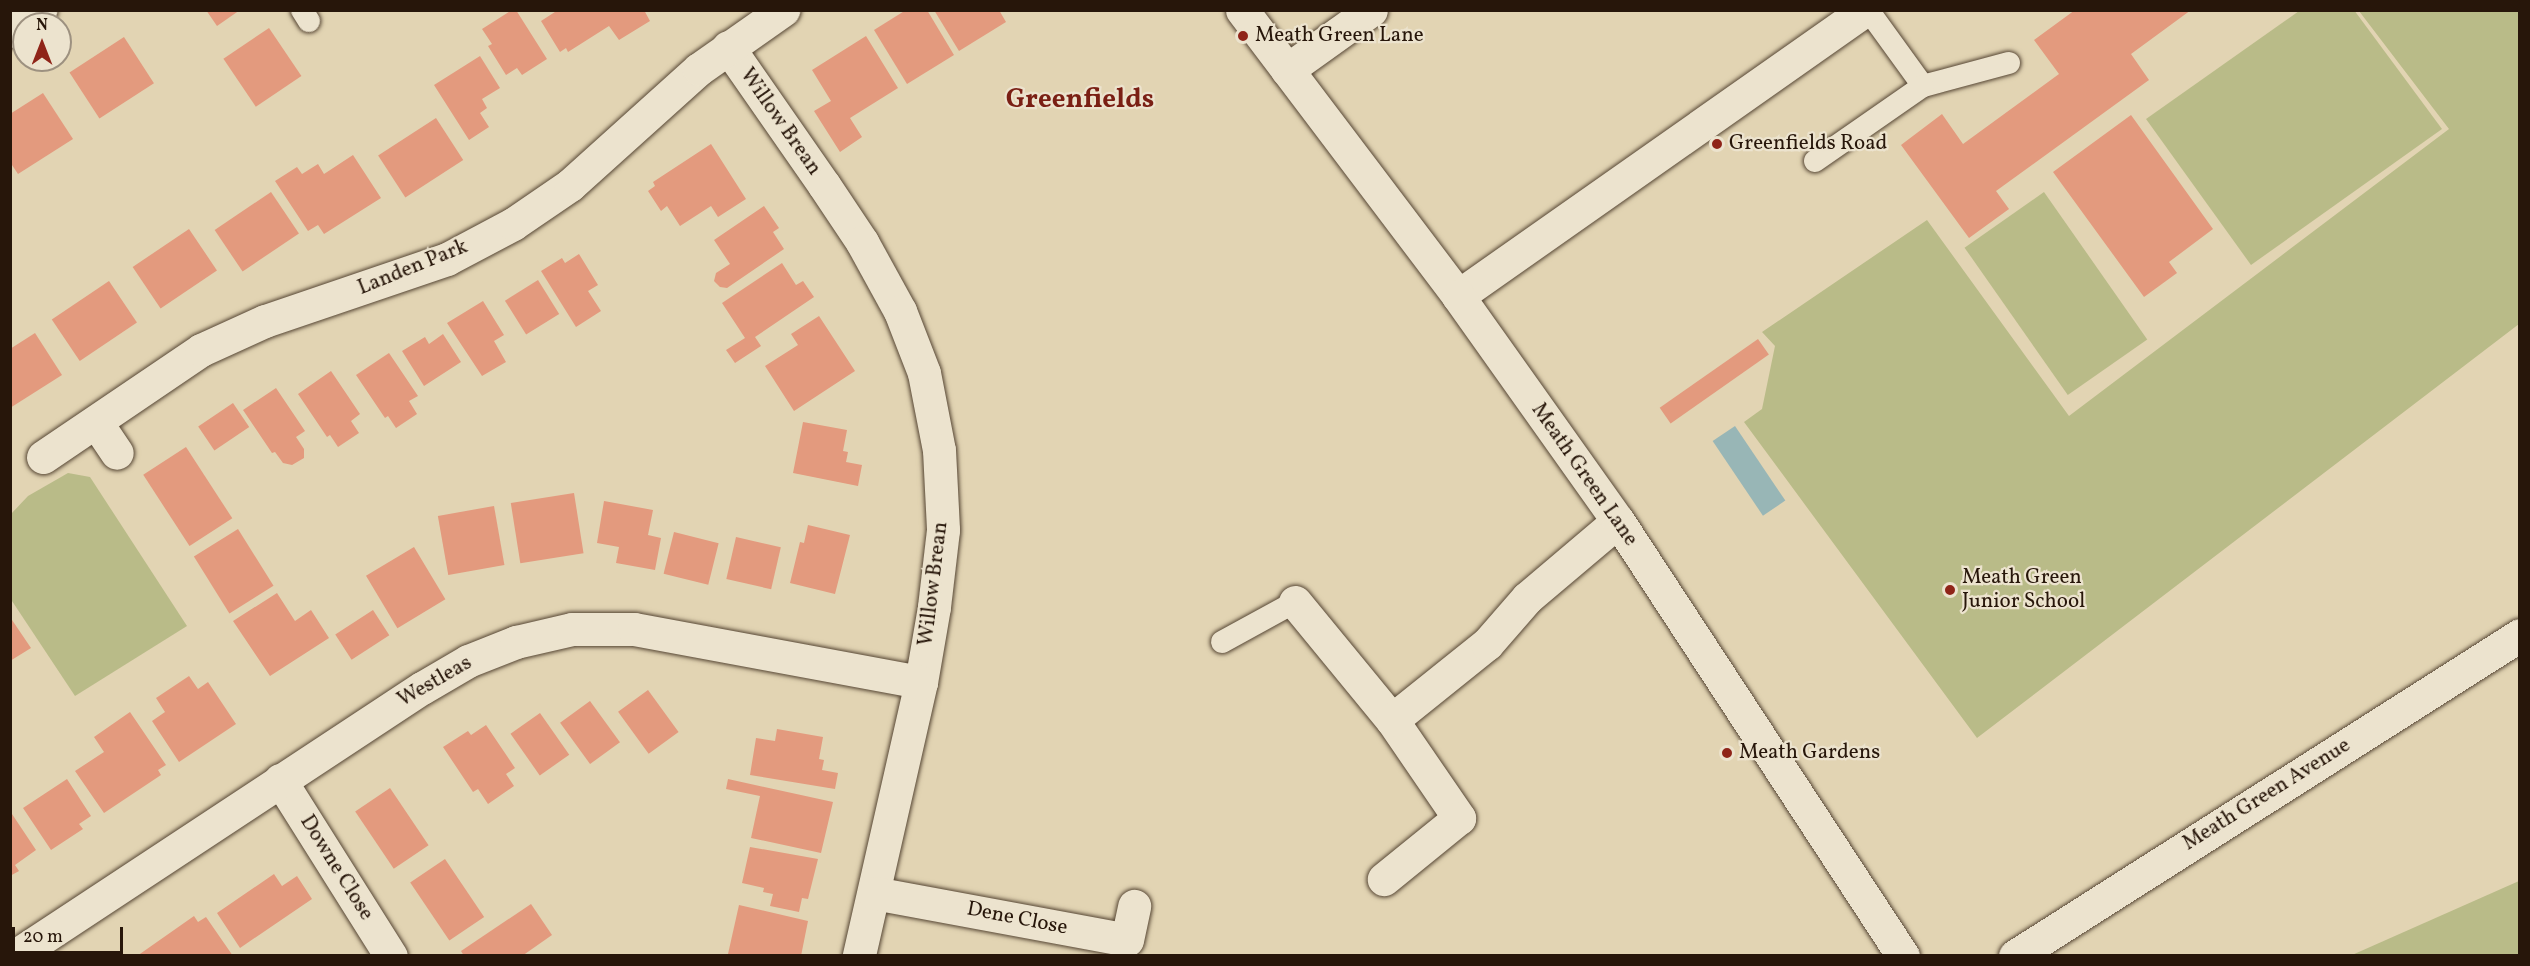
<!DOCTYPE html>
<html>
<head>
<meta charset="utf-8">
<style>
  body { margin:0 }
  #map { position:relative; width:2530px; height:966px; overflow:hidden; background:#e2d4b3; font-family:Vollkorn,serif }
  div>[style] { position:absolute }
  .green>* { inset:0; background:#b9bb88; transform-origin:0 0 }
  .water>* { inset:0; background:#98b6b6; transform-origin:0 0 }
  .building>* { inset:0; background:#e39a7e; transform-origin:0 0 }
  .roads { filter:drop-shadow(0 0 2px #564634) drop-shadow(0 0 2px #564634) }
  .service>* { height:22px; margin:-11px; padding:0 11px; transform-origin:11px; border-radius:11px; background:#ece3ce }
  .minor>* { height:33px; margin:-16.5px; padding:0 16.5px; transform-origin:16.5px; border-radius:16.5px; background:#ece3ce }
  .tertiary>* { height:33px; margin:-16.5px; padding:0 16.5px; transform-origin:16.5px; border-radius:16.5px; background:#ece3ce }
  .dots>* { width:16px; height:16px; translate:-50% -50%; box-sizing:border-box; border:3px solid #ece3ce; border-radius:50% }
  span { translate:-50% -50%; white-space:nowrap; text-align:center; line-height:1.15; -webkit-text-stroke:4.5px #ece3ce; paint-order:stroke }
  .poi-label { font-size:21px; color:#27160a }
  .left { translate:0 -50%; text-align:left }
  .street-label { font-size:21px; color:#27160a }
  .district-label { font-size:27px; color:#7a1f14; font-weight:700 }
  .frame { position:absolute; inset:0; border:12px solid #27160a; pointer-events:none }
  .north { position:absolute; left:12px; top:12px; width:60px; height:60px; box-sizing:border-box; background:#ece3ce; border:2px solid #9d9180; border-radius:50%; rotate:0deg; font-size:16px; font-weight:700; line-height:24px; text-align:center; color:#27160a }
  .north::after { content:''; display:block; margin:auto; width:21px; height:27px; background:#8f2418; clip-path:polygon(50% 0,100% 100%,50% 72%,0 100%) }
  .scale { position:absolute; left:12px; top:927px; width:111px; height:27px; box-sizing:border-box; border:3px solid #27160a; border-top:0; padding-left:8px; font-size:18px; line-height:21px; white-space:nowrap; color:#27160a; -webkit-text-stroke:4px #ece3ce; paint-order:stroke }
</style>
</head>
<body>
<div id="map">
  <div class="green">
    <i style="clip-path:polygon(2354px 10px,2442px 129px,2251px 265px,2146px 119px,2299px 11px)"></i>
    <i style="clip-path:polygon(2359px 11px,2519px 11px,2519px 324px,1977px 738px,1744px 422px,1762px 409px,1775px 346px,1762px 332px,1927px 220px,2069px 416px,2449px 129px)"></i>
    <i style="left:2044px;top:192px;width:180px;height:97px;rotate:55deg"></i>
    <i style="clip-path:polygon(68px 473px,90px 477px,187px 626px,75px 696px,10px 598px,11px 514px,28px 496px)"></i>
    <i style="clip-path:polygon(2519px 881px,2519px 955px,2352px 955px)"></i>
  </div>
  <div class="water">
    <i style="left:1735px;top:426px;width:90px;height:27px;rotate:56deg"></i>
  </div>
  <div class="building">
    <i style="clip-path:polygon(206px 10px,240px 10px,217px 26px)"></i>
    <i style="clip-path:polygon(512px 10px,516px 10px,547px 59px,522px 75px,517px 68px,506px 75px,488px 46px,492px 44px,482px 29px)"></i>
    <i style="clip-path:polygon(558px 10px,644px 10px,650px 21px,619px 40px,609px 26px,568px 52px,566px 48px,560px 52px,541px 21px)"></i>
    <i style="clip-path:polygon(906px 10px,927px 10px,954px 55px,907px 84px,874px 30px)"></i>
    <i style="clip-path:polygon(934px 10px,999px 10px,1006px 22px,959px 51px)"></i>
    <i style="clip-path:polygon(2075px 10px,2191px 10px,2131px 54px,2149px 80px,1996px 191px,2009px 209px,1969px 238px,1901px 145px,1942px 114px,1963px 144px,2059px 74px,2034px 40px)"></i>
    <i style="left:269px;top:28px;width:58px;height:55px;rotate:56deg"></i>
    <i style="clip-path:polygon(866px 36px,898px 88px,850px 118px,862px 137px,840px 152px,814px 111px,831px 101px,812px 70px)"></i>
    <i style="left:124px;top:37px;width:55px;height:65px;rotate:57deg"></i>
    <i style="clip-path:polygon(480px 56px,500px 88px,482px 99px,487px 108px,480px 113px,489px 127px,469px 140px,434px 85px)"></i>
    <i style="clip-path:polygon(43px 93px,73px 139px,18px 174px,10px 162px,10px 114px)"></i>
    <i style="clip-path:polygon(2131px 115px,2213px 229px,2169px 262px,2177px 273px,2144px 297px,2053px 172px)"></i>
    <i style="left:436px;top:118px;width:50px;height:69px;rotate:57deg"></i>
    <i style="clip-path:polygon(711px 144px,746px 199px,718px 217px,711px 206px,680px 226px,667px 206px,661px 211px,648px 191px,655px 186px,653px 182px)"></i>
    <i style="clip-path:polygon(353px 155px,381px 198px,324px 234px,318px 225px,308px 231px,275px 181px,297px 167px,302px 174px,318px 164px,324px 174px)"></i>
    <i style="left:271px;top:192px;width:50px;height:68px;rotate:56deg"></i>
    <i style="clip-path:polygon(764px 206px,779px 228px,773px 232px,784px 249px,727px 288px,720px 287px,714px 281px,716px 273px,730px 264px,714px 240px)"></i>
    <i style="left:189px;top:229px;width:50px;height:68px;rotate:56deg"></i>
    <i style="clip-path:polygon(579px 254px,598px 285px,588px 291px,601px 311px,576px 327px,541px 271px,562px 258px,565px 263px)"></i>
    <i style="clip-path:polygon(782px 263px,796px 285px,803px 281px,814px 297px,755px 337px,761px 346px,735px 363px,726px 350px,745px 338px,722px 303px)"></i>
    <i style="left:538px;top:280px;width:40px;height:39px;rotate:58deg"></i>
    <i style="left:109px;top:281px;width:50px;height:69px;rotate:56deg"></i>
    <i style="clip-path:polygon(483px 301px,504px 335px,494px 341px,506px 362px,482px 376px,447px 323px)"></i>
    <i style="clip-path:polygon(819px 316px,855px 371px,794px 411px,765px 366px,798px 345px,791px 334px)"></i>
    <i style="clip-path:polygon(35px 333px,62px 375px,10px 408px,10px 349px)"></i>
    <i style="clip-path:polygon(443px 334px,461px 362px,424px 386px,402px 351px,425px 337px,429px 344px)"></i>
    <i style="left:1758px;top:339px;width:19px;height:120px;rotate:55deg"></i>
    <i style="clip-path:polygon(389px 353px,418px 396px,409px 401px,417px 414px,396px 428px,388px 416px,385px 418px,356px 375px)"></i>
    <i style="clip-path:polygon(331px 371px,360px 414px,351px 421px,359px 433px,338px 447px,330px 435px,327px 437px,298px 394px)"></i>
    <i style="clip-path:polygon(276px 388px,305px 431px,296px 437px,304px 449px,304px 458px,292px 465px,283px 463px,275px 452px,272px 453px,243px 410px)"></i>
    <i style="left:233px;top:403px;width:29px;height:42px;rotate:56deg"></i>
    <i style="clip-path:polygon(803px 422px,847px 430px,843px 451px,848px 452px,846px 462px,862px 465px,858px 486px,793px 473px)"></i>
    <i style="left:186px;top:447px;width:85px;height:51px;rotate:57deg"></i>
    <i style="left:574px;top:493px;width:61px;height:64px;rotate:81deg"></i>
    <i style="clip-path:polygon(604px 501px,653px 510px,648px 535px,661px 538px,655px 570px,616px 563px,619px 547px,597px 543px)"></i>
    <i style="left:494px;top:506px;width:60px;height:57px;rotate:80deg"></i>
    <i style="clip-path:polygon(808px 525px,850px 535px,835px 594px,790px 583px,800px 542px,804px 543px)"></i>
    <i style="left:238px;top:529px;width:67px;height:52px;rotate:58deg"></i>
    <i style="left:674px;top:532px;width:46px;height:43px;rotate:14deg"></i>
    <i style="left:736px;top:537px;width:46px;height:43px;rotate:13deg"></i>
    <i style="left:414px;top:547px;width:61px;height:56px;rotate:59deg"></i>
    <i style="clip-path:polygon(277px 593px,295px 621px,311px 610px,329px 638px,270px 676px,233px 621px)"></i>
    <i style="left:373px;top:610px;width:30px;height:45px;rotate:57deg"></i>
    <i style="clip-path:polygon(10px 617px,31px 648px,10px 661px)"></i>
    <i style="clip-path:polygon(189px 676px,198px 689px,208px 682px,236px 724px,179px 762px,152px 721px,165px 712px,156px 698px)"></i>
    <i style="left:648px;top:690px;width:52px;height:37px;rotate:54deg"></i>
    <i style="left:590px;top:701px;width:51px;height:37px;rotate:54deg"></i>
    <i style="clip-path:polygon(130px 712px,166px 765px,158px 770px,161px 775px,104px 813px,75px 771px,104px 752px,94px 737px)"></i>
    <i style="left:540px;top:713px;width:51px;height:36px;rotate:55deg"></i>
    <i style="clip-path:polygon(486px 725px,515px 768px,506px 774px,514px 786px,488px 804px,478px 789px,473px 792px,443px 747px,468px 731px,471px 735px)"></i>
    <i style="clip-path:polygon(777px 729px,823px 737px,819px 759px,824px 760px,822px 770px,838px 773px,835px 789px,750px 775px,756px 738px,775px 741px)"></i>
    <i style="clip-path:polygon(67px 779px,91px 816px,79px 824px,83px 829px,51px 850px,23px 808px)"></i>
    <i style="clip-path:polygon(728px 779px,833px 802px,821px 853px,751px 838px,760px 796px,726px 789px)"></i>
    <i style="left:390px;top:788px;width:69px;height:42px;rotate:56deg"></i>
    <i style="clip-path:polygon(12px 814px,36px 850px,15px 865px,19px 871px,10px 876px)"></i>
    <i style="clip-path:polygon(750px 847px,818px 859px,808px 899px,802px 898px,799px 912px,770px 906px,773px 894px,763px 892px,764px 888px,742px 883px)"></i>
    <i style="left:445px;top:859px;width:70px;height:42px;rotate:56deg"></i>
    <i style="clip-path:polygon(274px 874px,282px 886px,297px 876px,312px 899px,240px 948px,217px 913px)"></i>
    <i style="clip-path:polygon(531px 904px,552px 935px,522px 956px,464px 956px,461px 951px)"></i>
    <i style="clip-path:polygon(739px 905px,808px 921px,801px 956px,728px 954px)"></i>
    <i style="clip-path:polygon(194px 916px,198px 922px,206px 917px,233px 956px,137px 956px)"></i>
  </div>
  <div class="roads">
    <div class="service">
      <i style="left:302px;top:10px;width:13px;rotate:58deg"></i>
      <i style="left:1868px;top:10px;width:94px;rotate:54.1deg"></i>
      <i style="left:1923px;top:86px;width:89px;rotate:-15deg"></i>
      <i style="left:1815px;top:161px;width:131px;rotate:-34.8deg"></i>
      <i style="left:1222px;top:642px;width:83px;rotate:-28.7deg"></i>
    </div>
    <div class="minor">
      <i style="left:10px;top:31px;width:37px;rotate:-35deg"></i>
      <i style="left:728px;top:47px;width:168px;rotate:55.2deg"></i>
      <i style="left:824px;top:185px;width:69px;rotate:56.3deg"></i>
      <i style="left:862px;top:242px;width:79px;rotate:61.2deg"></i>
      <i style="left:900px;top:311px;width:66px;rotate:68.8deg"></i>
      <i style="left:924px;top:373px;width:78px;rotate:79deg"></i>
      <i style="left:939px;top:450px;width:80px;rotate:87.1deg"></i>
      <i style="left:943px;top:530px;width:78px;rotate:96.7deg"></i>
      <i style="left:934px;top:607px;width:76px;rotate:99.8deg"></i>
      <i style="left:921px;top:682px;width:281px;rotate:102.8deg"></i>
      <i style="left:1287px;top:70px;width:103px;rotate:-35.5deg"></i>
      <i style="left:1458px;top:296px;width:497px;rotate:-35.1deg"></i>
      <i style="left:96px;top:422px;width:37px;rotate:56deg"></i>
      <i style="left:43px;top:457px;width:191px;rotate:-34.1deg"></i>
      <i style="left:201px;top:350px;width:70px;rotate:-24.4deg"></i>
      <i style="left:265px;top:321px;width:192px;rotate:-18.8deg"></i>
      <i style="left:447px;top:259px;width:75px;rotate:-27.9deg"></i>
      <i style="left:513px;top:224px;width:69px;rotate:-34.4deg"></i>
      <i style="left:570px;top:185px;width:173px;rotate:-42deg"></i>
      <i style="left:699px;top:69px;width:103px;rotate:-35.1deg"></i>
      <i style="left:1295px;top:602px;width:153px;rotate:50.6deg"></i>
      <i style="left:1392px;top:720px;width:119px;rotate:55.6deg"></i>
      <i style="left:1459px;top:818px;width:97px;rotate:140.9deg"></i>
      <i style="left:1392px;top:720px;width:122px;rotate:-38.7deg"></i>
      <i style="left:1487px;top:644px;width:61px;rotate:-49deg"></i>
      <i style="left:1527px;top:598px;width:119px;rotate:-40.2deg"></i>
      <i style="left:280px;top:780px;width:208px;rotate:57.8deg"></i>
      <i style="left:874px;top:893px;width:257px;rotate:10.5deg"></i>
      <i style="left:1127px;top:940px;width:35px;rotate:-78deg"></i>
      <i style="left:15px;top:956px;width:487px;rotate:-33.4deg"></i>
      <i style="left:422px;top:688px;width:53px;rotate:-30.4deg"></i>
      <i style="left:468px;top:661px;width:52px;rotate:-21.6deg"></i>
      <i style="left:516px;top:642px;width:57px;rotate:-13.1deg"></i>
      <i style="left:572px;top:629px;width:62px"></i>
      <i style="left:634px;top:629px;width:292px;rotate:10.5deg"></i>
      <i style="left:2015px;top:956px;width:598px;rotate:-32.44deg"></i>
    </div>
    <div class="tertiary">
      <i style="left:1242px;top:10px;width:358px;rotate:52.9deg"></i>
      <i style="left:1458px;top:296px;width:276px;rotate:54.6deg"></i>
      <i style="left:1618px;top:521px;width:520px;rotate:56.77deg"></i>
    </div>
  </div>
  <div class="dots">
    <i style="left:1243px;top:36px;background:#8f2418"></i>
    <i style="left:1717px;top:144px;background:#8f2418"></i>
    <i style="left:1950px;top:590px;background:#8f2418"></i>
    <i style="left:1727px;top:753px;background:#8f2418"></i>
  </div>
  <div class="poi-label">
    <span class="left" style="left:1255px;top:36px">Meath Green Lane</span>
    <span class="left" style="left:1729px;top:144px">Greenfields Road</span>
    <span class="left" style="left:1962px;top:590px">Meath Green<br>Junior School</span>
    <span class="left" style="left:1739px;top:753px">Meath Gardens</span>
  </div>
  <div class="street-label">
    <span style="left:780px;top:122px;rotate:55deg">Willow Brean</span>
    <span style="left:413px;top:268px;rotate:-22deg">Landen Park</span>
    <span style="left:1584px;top:475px;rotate:55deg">Meath Green Lane</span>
    <span style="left:934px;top:584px;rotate:-83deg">Willow Brean</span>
    <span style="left:435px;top:682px;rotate:-30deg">Westleas</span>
    <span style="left:2267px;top:795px;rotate:-32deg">Meath Green Avenue</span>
    <span style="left:336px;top:868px;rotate:58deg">Downe Close</span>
    <span style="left:1017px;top:919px;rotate:11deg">Dene Close</span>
  </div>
  <div class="district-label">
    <span style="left:1080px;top:101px">Greenfields</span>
  </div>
  <div class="frame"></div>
  <div class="north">N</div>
  <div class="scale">20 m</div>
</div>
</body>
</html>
